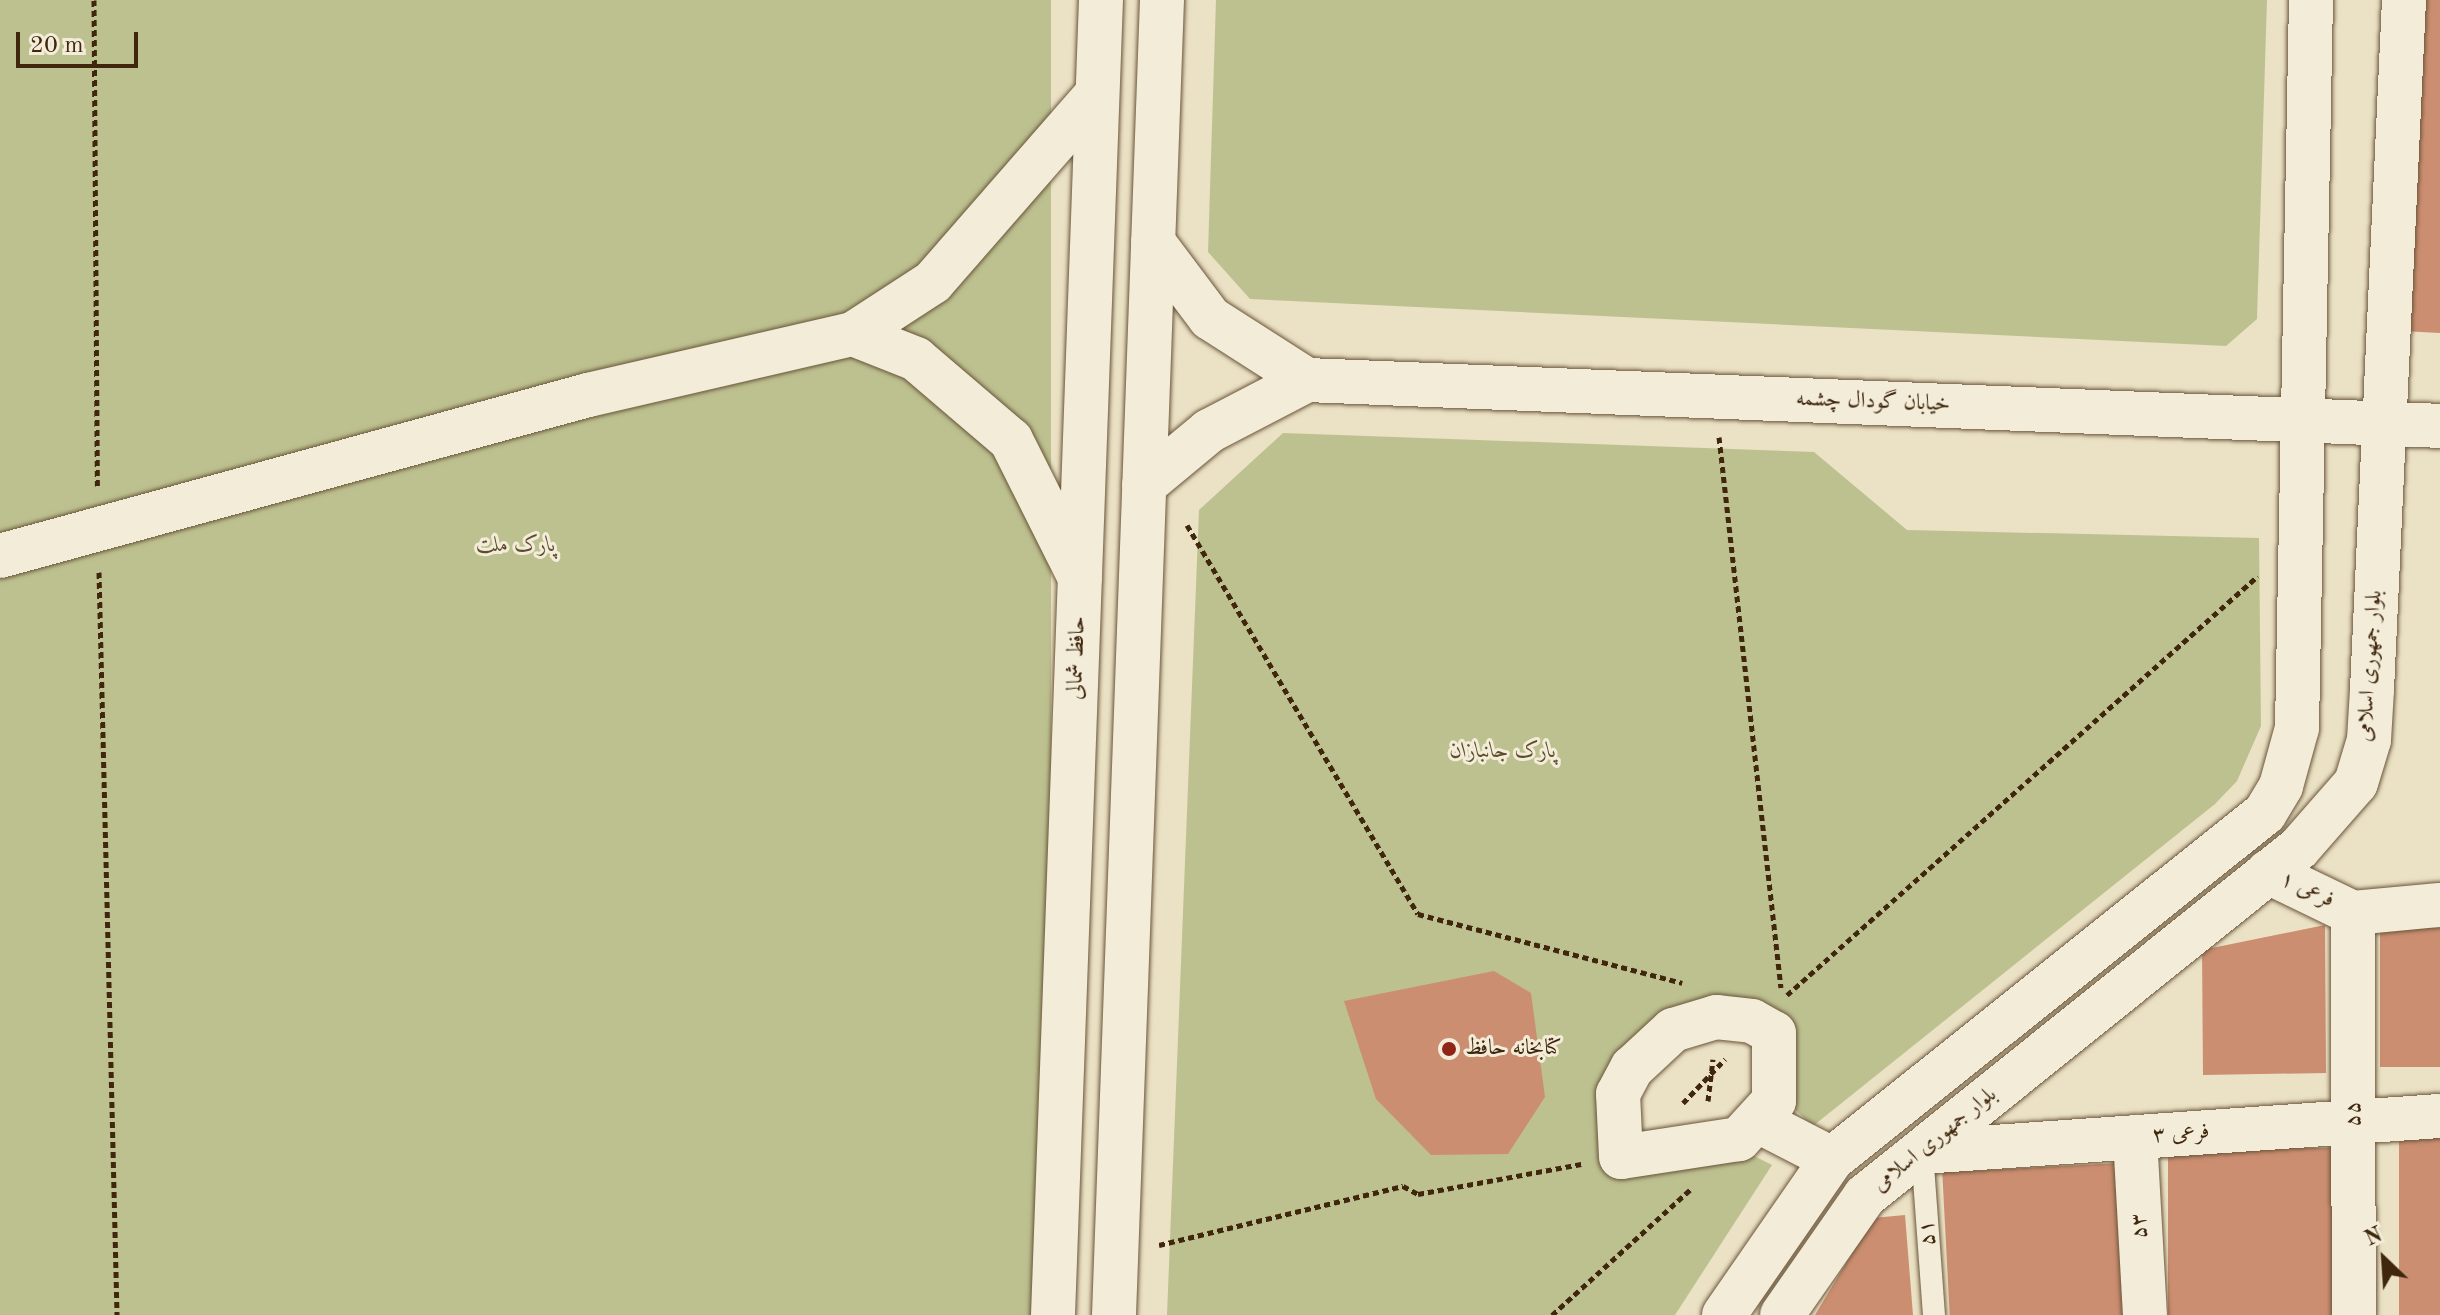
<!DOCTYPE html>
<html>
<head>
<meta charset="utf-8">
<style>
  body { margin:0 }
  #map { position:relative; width:2440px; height:1315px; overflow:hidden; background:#ebe1c4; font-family:"Old Standard TT",Amiri,serif }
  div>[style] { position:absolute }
  .green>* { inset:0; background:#bdc190; transform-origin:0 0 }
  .building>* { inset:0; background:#cc8e71; transform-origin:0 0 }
  .path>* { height:5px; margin-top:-2.5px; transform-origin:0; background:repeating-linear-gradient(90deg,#3f260c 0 6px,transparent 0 10px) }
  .roads { filter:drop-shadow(0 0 2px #6a553a) drop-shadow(0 0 2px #6a553a) }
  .service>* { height:22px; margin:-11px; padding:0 11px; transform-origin:11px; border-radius:11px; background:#f2ecd9 }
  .minor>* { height:44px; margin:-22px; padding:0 22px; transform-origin:22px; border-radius:22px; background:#f2ecd9 }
  .tertiary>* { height:44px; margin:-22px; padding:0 22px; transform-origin:22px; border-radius:22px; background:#f2ecd9 }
  .secondary>* { height:44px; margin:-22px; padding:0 22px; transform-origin:22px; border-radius:22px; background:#f2ecd9 }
  .dots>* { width:22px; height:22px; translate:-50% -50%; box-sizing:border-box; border:4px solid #f2ecd9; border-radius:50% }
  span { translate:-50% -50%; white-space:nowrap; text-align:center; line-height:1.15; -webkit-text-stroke:6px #f2ecd9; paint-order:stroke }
  .street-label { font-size:22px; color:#3f260c }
  .park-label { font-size:22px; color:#5e4d2d; font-style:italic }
  .poi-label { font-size:22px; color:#3f260c }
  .left { translate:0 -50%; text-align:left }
  .north { position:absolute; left:2344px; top:1219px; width:80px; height:80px; -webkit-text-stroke:6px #f2ecd9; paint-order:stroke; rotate:335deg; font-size:22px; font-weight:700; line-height:32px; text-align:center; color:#3f260c }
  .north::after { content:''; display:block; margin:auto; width:28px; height:36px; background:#3f260c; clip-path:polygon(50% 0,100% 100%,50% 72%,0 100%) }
  .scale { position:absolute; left:16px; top:32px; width:122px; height:36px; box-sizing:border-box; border:4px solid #3f260c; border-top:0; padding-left:10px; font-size:24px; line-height:28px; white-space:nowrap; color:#3f260c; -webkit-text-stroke:6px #f2ecd9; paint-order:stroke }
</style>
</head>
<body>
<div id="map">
  <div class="green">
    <i style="left:0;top:0;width:1051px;height:1315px"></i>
    <i style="clip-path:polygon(1216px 0,2267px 0,2257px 319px,2226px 346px,1250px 299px,1208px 252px)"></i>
    <i style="clip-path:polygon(1283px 433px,1814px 452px,1907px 530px,2259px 538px,2261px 726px,2237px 781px,2215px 804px,1813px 1126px,1787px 1102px,1784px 1017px,1695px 1005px,1607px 1146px,1750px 1154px,1772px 1165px,1675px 1315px,1167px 1315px,1199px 510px)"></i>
  </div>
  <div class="building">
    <i style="clip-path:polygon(2416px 0,2440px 0,2440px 333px,2402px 331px)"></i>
    <i style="clip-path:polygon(2325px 925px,2326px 1073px,2203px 1075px,2202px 950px)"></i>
    <i style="left:2440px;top:928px;width:139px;height:60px;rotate:90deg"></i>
    <i style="clip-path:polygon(1494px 971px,1531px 993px,1545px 1097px,1508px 1154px,1431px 1155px,1376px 1099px,1344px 1001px)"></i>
    <i style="left:2440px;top:1135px;width:180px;height:41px;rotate:90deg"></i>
    <i style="left:2336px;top:1148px;width:167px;height:168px;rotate:90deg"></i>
    <i style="left:2120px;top:1163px;width:152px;height:178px;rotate:87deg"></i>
    <i style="clip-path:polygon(1905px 1215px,1913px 1315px,1815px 1315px,1873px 1218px)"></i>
  </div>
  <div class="path">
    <i style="left:94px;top:0;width:486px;rotate:89.6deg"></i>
    <i style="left:1719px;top:437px;width:554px;rotate:83.58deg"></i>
    <i style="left:1187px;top:525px;width:452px;rotate:59.3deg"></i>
    <i style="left:1418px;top:914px;width:273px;rotate:14.6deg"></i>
    <i style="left:99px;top:572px;width:743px;rotate:88.61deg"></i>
    <i style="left:1787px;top:995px;width:630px;rotate:-41.66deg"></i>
    <i style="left:1708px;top:1101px;width:42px;rotate:-83.2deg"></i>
    <i style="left:1683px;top:1103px;width:61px;rotate:-46.3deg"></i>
    <i style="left:1159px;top:1245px;width:251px;rotate:-13.6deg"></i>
    <i style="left:1403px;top:1186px;width:17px;rotate:28deg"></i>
    <i style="left:1418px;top:1194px;width:166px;rotate:-10.4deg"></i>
    <i style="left:1552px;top:1315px;width:188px;rotate:-42.2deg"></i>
  </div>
  <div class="roads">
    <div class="service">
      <i style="left:1922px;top:1152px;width:163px;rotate:85.8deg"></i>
    </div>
    <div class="minor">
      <i style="left:2268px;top:872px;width:94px;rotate:25.8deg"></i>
      <i style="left:2353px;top:913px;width:87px;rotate:-5.3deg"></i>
      <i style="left:2353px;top:913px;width:402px;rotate:89.9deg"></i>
      <i style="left:1716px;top:1017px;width:36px;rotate:6deg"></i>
      <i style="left:1752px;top:1021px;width:25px;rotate:29deg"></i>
      <i style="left:1774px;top:1033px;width:68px;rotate:90deg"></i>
      <i style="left:1774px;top:1101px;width:52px;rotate:132.6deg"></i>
      <i style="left:1739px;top:1139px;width:119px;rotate:171.3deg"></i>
      <i style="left:1621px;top:1157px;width:63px;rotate:-92.7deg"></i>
      <i style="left:1618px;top:1094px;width:30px;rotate:-62deg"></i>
      <i style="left:1632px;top:1068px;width:56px;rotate:-42.8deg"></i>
      <i style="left:1673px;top:1030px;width:45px;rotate:-16.8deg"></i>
      <i style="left:1760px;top:1122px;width:81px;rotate:27.2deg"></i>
      <i style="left:2135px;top:1137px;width:178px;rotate:86.8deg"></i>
      <i style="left:1922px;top:1152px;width:519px;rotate:-3.98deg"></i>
    </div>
    <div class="tertiary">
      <i style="left:853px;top:334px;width:68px;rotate:21.6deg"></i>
      <i style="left:916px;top:359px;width:125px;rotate:40.5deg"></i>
      <i style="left:1011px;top:440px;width:154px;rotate:63.4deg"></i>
      <i style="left:0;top:556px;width:610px;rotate:-15.31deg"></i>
      <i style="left:588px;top:395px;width:272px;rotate:-13deg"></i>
      <i style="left:853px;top:334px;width:95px;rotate:-33deg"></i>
      <i style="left:933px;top:282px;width:249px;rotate:-48.9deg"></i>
    </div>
    <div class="secondary">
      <i style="left:1153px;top:242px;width:95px;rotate:53.1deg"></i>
      <i style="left:1210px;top:318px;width:115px;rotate:32.6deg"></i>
      <i style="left:1307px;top:380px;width:1134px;rotate:2.32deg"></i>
      <i style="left:1144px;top:485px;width:85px;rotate:-39.7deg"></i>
      <i style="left:1209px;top:431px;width:110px;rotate:-27.5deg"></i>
      <i style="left:1053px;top:1315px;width:1316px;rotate:-87.91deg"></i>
      <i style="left:1114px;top:1315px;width:1316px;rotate:-87.91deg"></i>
      <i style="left:1724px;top:1315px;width:190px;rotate:-55.3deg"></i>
      <i style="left:1832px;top:1159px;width:554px;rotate:-38.63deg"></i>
      <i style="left:2265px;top:813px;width:31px;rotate:-59deg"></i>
      <i style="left:2281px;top:786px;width:60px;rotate:-74.6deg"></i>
      <i style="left:2297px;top:728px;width:728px;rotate:-88.9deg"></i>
      <i style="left:1782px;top:1315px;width:145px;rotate:-55.1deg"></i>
      <i style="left:1865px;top:1196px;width:556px;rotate:-38.72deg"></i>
      <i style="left:2299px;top:848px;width:86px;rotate:-48.8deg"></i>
      <i style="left:2356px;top:783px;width:45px;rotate:-73.2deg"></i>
      <i style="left:2369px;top:740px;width:51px;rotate:-86.6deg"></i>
      <i style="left:2372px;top:689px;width:690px;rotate:-87.34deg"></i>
    </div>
  </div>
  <div class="dots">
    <i style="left:1449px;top:1049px;background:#8f2418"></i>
  </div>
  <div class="street-label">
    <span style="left:1873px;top:402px;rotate:2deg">خیابان گودال چشمه</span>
    <span style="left:1077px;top:658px;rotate:-88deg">حافظ شمالی</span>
    <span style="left:2370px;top:666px;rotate:-86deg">بلوار جمهوری اسلامی</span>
    <span style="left:2307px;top:890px;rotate:25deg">فرعی ۱</span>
    <span style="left:2354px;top:1114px;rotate:-90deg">۵۵</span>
    <span style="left:2181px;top:1134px;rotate:-4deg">فرعی ۳</span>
    <span style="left:1935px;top:1140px;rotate:-39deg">بلوار جمهوری اسلامی</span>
    <span style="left:2140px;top:1226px;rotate:-93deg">۵۳</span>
    <span style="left:1928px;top:1233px;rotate:-94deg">۵۱</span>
  </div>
  <div class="park-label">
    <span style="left:516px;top:546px">پارک ملت</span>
    <span style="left:1503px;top:752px">پارک جانبازان</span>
  </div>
  <div class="poi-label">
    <span class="left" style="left:1465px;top:1049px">کتابخانه حافظ</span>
  </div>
  <div class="north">N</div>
  <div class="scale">20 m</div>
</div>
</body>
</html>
